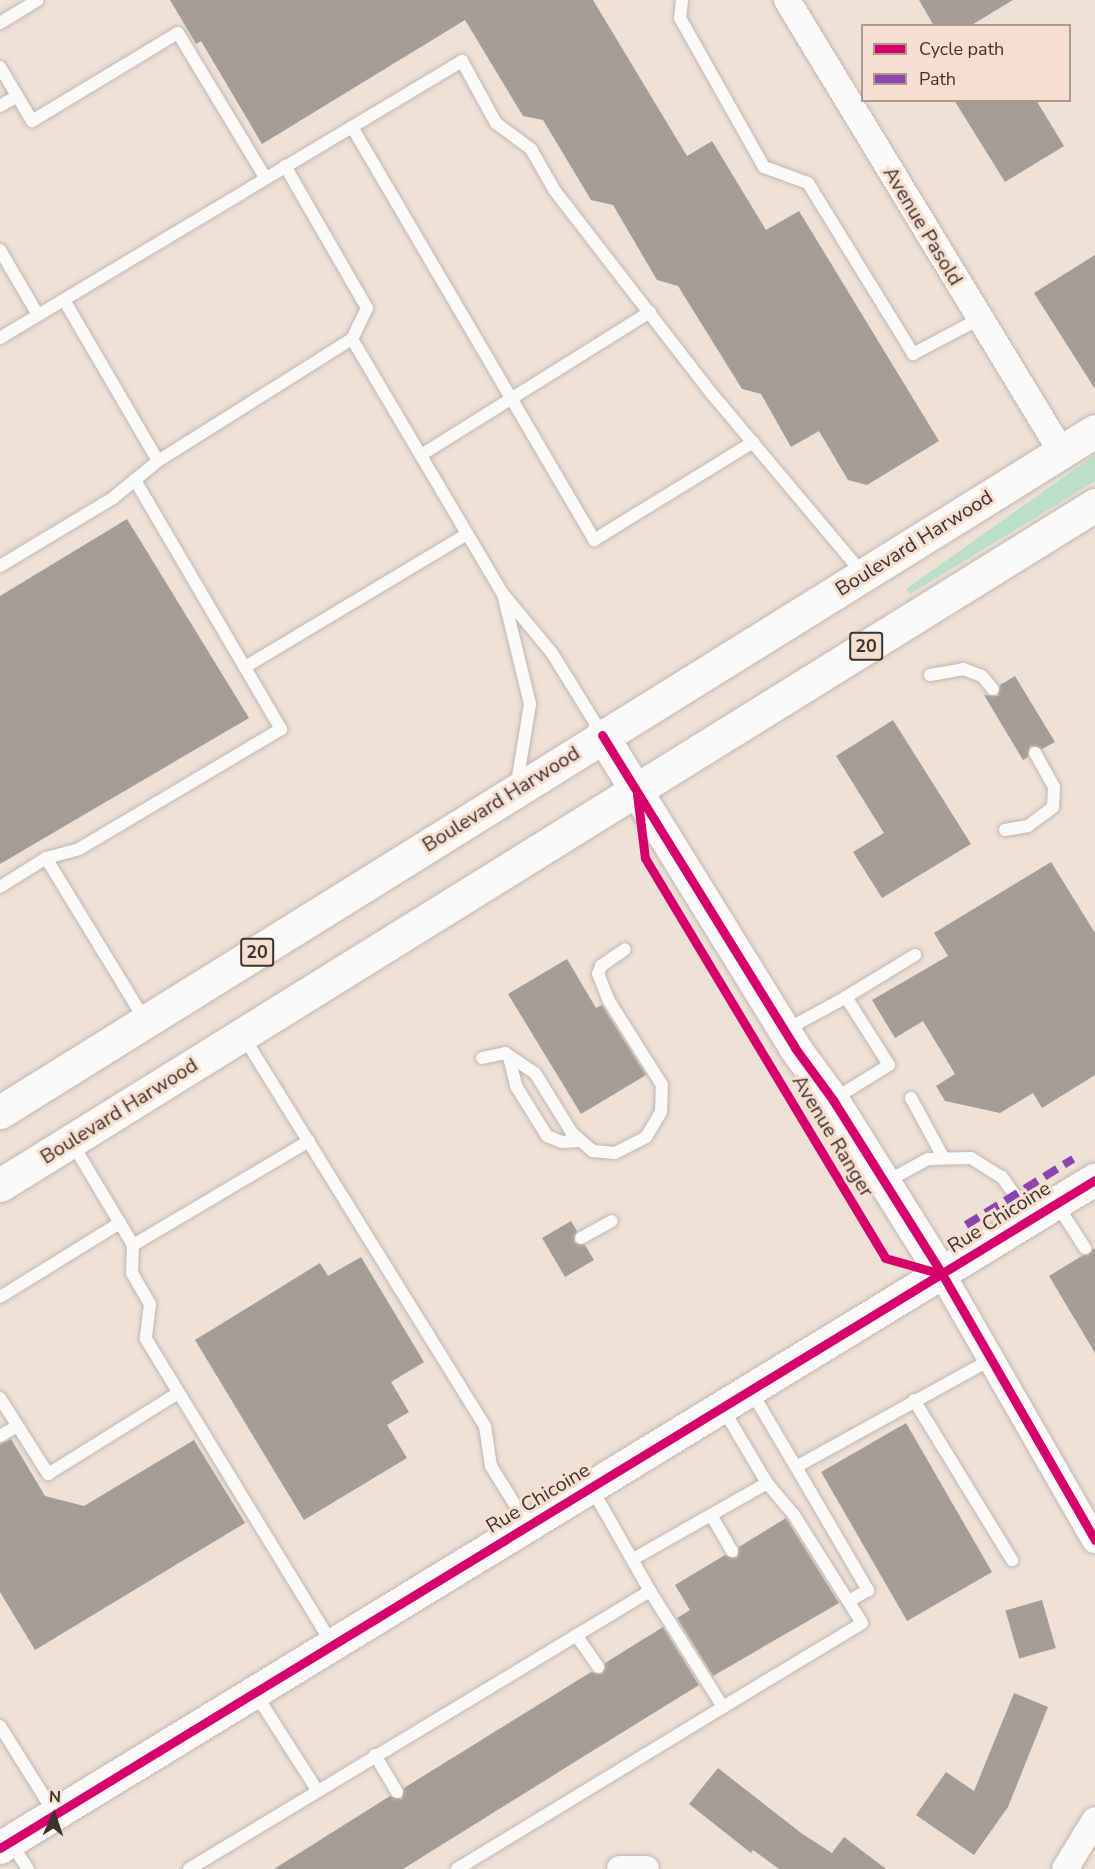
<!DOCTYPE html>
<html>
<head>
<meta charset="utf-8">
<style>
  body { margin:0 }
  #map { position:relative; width:1095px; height:1869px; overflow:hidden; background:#eee1d8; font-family:"Nunito Sans",sans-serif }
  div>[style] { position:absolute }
  .green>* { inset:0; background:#bcdfc7 }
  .building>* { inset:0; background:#a59c95; transform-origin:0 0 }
  .roads { filter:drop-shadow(0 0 2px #c0b6af) drop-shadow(0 0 2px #c0b6af) }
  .service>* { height:12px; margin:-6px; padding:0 6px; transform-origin:6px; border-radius:6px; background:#fcfaf9 }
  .minor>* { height:26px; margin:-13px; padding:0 13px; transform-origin:13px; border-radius:13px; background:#fcfaf9 }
  .tertiary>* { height:32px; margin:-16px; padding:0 16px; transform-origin:16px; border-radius:16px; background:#fcfaf9 }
  .trunk>* { height:33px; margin:-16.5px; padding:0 16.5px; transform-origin:16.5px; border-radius:16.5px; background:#fcfaf9 }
  .quiet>* { height:8px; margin-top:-4px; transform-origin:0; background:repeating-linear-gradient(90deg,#8e44ad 0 15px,transparent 0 23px) }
  .cycleway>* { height:9px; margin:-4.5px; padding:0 4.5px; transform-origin:4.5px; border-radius:4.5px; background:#d6006c }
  span { translate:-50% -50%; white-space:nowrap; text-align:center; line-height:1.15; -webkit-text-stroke:6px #f6dfd0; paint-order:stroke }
  .shield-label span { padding:2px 4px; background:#f6dfd0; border:2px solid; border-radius:4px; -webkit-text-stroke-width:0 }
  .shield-label { font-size:18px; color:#3c332d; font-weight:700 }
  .street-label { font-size:20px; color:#3c332d }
  .legend { position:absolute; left:861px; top:24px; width:210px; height:78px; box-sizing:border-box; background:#f6dfd0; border:2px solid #ac9a8f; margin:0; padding:8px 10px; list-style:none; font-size:18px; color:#3c332d }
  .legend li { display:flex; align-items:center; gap:12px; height:30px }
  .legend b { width:30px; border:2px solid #ac9a8f }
  .north { position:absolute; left:24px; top:1785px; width:60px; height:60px; -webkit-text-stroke:4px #f6dfd0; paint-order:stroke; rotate:3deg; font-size:16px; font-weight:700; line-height:24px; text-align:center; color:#3c332d }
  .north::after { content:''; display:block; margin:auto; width:21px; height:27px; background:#3c332d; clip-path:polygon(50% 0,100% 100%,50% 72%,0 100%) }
</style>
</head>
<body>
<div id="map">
  <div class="green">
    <i style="clip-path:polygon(1095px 455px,1095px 481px,910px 594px,906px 589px)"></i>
  </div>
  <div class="building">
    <i style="clip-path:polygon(170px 0,593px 0,687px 156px,712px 141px,766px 230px,799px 211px,939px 441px,867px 485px,848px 480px,819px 431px,791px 447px,761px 394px,742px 389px,678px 286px,657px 280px,613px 205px,591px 200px,543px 120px,523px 116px,465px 20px,262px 144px,201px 41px,196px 44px)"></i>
    <i style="clip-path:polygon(919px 0,1013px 0,970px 26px,934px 26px)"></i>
    <i style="clip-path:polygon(954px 100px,1036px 100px,1064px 146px,1005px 182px)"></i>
    <i style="clip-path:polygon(1095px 255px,1095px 389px,1034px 293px)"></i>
    <i style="clip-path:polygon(127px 519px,249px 718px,0 864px,0 596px)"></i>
    <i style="clip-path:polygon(1015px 676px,1055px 742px,1042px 749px,1030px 746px,1028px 757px,1023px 760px,984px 695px,998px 696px,1000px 685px)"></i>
    <i style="clip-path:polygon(893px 720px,971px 844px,882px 898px,853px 852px,884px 833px,836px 756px)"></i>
    <i style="clip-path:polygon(1051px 862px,1095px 933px,1095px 1075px,1042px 1108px,1033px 1093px,1000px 1113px,945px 1101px,936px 1086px,955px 1074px,923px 1021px,895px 1038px,872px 1000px,948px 956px,934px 933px)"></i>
    <i style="clip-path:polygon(567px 959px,596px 1008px,602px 1005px,646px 1075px,581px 1114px,508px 994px)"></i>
    <i style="clip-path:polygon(571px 1221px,577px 1231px,574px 1242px,585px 1245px,594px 1260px,565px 1277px,542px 1238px)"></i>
    <i style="clip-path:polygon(1095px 1248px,1095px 1353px,1049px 1276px)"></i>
    <i style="clip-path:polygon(361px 1257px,424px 1362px,391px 1382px,409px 1412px,387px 1425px,407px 1458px,304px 1520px,195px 1340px,320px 1263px,328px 1276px)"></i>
    <i style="left:906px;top:1423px;width:172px;height:98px;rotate:60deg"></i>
    <i style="clip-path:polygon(11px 1439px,45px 1496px,84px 1506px,194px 1440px,245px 1523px,35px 1650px,0 1592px,0 1444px)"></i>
    <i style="clip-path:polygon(786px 1518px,839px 1603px,713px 1676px,677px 1618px,690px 1610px,675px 1585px,725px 1555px,737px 1558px,739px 1547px)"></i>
    <i style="left:1042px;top:1600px;width:50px;height:38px;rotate:74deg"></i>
    <i style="clip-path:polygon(663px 1627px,699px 1685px,602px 1745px,403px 1869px,274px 1869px,390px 1796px,402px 1799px,404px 1788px,591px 1672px,602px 1674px,605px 1663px)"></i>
    <i style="clip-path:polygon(1014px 1693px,1048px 1707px,1008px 1807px,974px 1855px,916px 1815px,946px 1772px,974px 1791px)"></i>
    <i style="clip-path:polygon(718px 1768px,801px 1833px,832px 1853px,844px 1837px,886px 1869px,779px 1869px,753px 1850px,751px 1853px,689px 1804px)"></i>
  </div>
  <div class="roads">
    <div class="service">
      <i style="left:682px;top:0;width:18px;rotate:96deg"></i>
      <i style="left:680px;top:18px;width:171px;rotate:60.6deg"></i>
      <i style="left:764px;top:167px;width:47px;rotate:20deg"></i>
      <i style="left:808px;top:183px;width:201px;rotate:58.4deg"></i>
      <i style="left:913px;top:354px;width:75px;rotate:-27.9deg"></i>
      <i style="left:0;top:23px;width:44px;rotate:-31.2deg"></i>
      <i style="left:0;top:67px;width:63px;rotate:59.3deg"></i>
      <i style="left:32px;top:121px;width:170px;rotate:-31.1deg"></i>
      <i style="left:178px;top:33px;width:170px;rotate:58.9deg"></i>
      <i style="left:0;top:106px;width:20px;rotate:-30deg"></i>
      <i style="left:352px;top:127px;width:479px;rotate:59.6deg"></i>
      <i style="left:594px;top:540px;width:187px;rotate:-31.6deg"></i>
      <i style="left:0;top:250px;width:75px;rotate:59.7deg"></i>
      <i style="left:64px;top:300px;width:186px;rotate:59.7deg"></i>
      <i style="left:0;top:338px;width:539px;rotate:-30.95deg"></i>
      <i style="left:462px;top:61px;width:71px;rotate:61.3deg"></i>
      <i style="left:496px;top:123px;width:44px;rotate:36.6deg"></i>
      <i style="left:531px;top:149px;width:48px;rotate:60.3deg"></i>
      <i style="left:555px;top:191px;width:257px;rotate:52.3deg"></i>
      <i style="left:712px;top:394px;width:235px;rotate:50deg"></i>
      <i style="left:352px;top:339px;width:296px;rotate:59.4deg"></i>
      <i style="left:503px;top:594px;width:77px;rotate:50.3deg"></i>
      <i style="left:552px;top:653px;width:95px;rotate:58.3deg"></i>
      <i style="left:421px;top:455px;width:270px;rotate:-32deg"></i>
      <i style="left:0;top:566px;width:132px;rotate:-31deg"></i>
      <i style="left:113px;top:498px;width:58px;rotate:-39.4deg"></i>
      <i style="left:158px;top:461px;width:229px;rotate:-32.2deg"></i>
      <i style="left:352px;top:339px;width:34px;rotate:-64deg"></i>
      <i style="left:367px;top:308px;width:164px;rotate:-120deg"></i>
      <i style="left:504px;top:598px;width:109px;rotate:76.2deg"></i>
      <i style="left:530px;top:704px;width:80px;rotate:99.3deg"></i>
      <i style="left:245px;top:667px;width:259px;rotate:-30.9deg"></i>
      <i style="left:930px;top:675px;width:34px;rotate:-10deg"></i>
      <i style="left:963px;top:669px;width:20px;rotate:20deg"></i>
      <i style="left:982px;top:676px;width:17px;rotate:50deg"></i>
      <i style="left:1005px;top:830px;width:23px;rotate:-10deg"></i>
      <i style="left:1028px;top:826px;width:31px;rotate:-37deg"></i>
      <i style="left:1053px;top:807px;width:20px;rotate:-87deg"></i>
      <i style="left:1054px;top:787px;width:39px;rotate:-119deg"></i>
      <i style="left:46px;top:858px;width:34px;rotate:-15deg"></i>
      <i style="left:79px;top:849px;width:235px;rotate:-30.7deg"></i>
      <i style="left:281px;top:729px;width:289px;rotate:-120.4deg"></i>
      <i style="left:0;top:887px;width:54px;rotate:-32.2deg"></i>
      <i style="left:46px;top:858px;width:190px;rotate:58.6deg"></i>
      <i style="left:846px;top:997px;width:81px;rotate:-31.3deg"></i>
      <i style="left:784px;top:1031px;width:71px;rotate:-28.7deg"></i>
      <i style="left:846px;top:997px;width:80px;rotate:57.7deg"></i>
      <i style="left:889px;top:1065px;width:65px;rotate:148.3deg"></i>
      <i style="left:243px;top:1036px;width:459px;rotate:58.2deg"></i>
      <i style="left:485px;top:1426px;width:40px;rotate:81.5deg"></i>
      <i style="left:491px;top:1466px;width:68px;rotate:58.2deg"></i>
      <i style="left:509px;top:1057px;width:30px;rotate:76deg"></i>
      <i style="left:516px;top:1086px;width:59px;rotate:58.2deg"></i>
      <i style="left:547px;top:1136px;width:16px;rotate:22deg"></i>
      <i style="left:562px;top:1142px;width:17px;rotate:-3deg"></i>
      <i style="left:482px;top:1058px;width:24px;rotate:-12deg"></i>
      <i style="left:505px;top:1053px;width:36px;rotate:34deg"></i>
      <i style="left:535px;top:1073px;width:70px;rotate:58.3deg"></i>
      <i style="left:572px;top:1133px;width:28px;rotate:41deg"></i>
      <i style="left:593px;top:1151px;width:22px;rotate:5deg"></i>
      <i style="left:615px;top:1153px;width:35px;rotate:-27deg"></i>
      <i style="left:646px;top:1137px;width:29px;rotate:-59deg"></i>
      <i style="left:661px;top:1112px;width:27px;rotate:-88deg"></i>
      <i style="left:662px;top:1085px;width:99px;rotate:-122.2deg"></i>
      <i style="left:609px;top:1001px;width:29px;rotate:-112deg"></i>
      <i style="left:598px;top:974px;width:9px;rotate:-69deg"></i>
      <i style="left:601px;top:966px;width:29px;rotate:-35deg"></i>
      <i style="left:911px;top:1098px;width:67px;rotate:61.5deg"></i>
      <i style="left:309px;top:1141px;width:204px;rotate:149.4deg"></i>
      <i style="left:133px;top:1245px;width:28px;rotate:92deg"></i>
      <i style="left:132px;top:1273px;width:36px;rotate:60deg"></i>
      <i style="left:150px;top:1304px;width:35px;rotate:97deg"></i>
      <i style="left:146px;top:1339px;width:357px;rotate:58.6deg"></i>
      <i style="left:72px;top:1143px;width:119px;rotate:59.1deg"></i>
      <i style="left:884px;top:1183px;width:50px;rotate:-28.6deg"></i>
      <i style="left:928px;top:1159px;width:43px;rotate:-1.3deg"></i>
      <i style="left:971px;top:1158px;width:36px;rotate:32deg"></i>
      <i style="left:1002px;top:1177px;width:50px;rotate:54.7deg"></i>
      <i style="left:1056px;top:1203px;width:54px;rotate:57.2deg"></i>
      <i style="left:581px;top:1238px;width:35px;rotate:-29deg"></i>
      <i style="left:0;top:1297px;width:141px;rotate:-31.7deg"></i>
      <i style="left:751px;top:1391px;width:88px;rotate:59.4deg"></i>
      <i style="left:796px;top:1467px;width:224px;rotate:-28.9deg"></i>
      <i style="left:0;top:1398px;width:90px;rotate:57.7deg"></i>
      <i style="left:48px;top:1474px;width:153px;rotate:-31.9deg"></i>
      <i style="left:914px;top:1400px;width:188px;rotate:58.5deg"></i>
      <i style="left:0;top:1436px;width:20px;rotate:-30deg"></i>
      <i style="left:796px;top:1467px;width:143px;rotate:59.7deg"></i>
      <i style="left:868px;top:1590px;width:22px;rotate:150deg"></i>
      <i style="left:711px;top:1515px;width:42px;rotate:59.7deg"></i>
      <i style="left:635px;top:1558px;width:152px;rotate:-29.6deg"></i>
      <i style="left:767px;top:1483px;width:86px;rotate:-120.7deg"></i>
      <i style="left:576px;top:1635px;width:39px;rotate:55deg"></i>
      <i style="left:255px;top:1693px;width:115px;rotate:57.4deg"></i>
      <i style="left:723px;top:1707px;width:162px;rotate:-31.1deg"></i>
      <i style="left:862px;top:1623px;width:128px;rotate:-122.2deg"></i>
      <i style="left:794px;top:1515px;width:42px;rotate:-130.2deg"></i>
      <i style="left:0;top:1726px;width:104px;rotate:58deg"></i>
      <i style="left:375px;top:1755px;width:43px;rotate:59.3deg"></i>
      <i style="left:11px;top:1843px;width:31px;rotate:57deg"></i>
      <i style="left:189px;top:1869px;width:538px;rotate:-31.09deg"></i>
      <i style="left:650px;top:1591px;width:120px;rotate:-119.6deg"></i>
      <i style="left:457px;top:1869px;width:311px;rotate:-31.3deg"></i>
      <i style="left:723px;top:1707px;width:137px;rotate:-122.2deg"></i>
    </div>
    <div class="minor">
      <i style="left:787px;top:0;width:528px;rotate:58.72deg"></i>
      <i style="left:942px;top:1274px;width:307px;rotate:60.1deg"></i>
      <i style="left:620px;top:1869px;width:26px"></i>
      <i style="left:1065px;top:1869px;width:57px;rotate:-58.5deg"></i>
    </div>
    <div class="tertiary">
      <i style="left:602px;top:735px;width:368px;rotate:58.3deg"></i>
      <i style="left:795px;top:1048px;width:64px;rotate:53.8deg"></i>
      <i style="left:833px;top:1100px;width:205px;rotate:57.9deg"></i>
      <i style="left:0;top:1848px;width:1283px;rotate:-31.39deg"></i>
    </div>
    <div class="trunk">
      <i style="left:0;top:1112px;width:1289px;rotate:-31.88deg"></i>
      <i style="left:0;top:1185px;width:1289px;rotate:-31.84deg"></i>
    </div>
  </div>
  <div class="quiet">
    <i style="left:966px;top:1225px;width:126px;rotate:-31.7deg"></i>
  </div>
  <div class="cycleway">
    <i style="left:602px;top:735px;width:368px;rotate:58.3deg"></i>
    <i style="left:795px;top:1048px;width:64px;rotate:53.8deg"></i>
    <i style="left:833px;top:1100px;width:205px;rotate:57.9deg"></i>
    <i style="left:942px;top:1274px;width:307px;rotate:60.1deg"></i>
    <i style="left:637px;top:794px;width:64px;rotate:82.9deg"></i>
    <i style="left:645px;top:858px;width:466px;rotate:59deg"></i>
    <i style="left:885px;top:1258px;width:59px;rotate:15.7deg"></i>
    <i style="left:0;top:1848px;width:1283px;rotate:-31.39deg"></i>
  </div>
  <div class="shield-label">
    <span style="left:866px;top:646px">20</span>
    <span style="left:257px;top:952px">20</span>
  </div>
  <div class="street-label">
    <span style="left:923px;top:226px;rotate:59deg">Avenue Pasold</span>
    <span style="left:914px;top:543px;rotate:-32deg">Boulevard Harwood</span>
    <span style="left:501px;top:799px;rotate:-32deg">Boulevard Harwood</span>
    <span style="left:119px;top:1111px;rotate:-32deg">Boulevard Harwood</span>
    <span style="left:833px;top:1136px;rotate:59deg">Avenue Ranger</span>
    <span style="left:999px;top:1217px;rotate:-32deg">Rue Chicoine</span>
    <span style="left:538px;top:1498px;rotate:-31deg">Rue Chicoine</span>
  </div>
  <ul class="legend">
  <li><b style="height:8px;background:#d6006c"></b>Cycle path</li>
  <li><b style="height:8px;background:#8e44ad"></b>Path</li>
  </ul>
  <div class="north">N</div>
</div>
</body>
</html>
